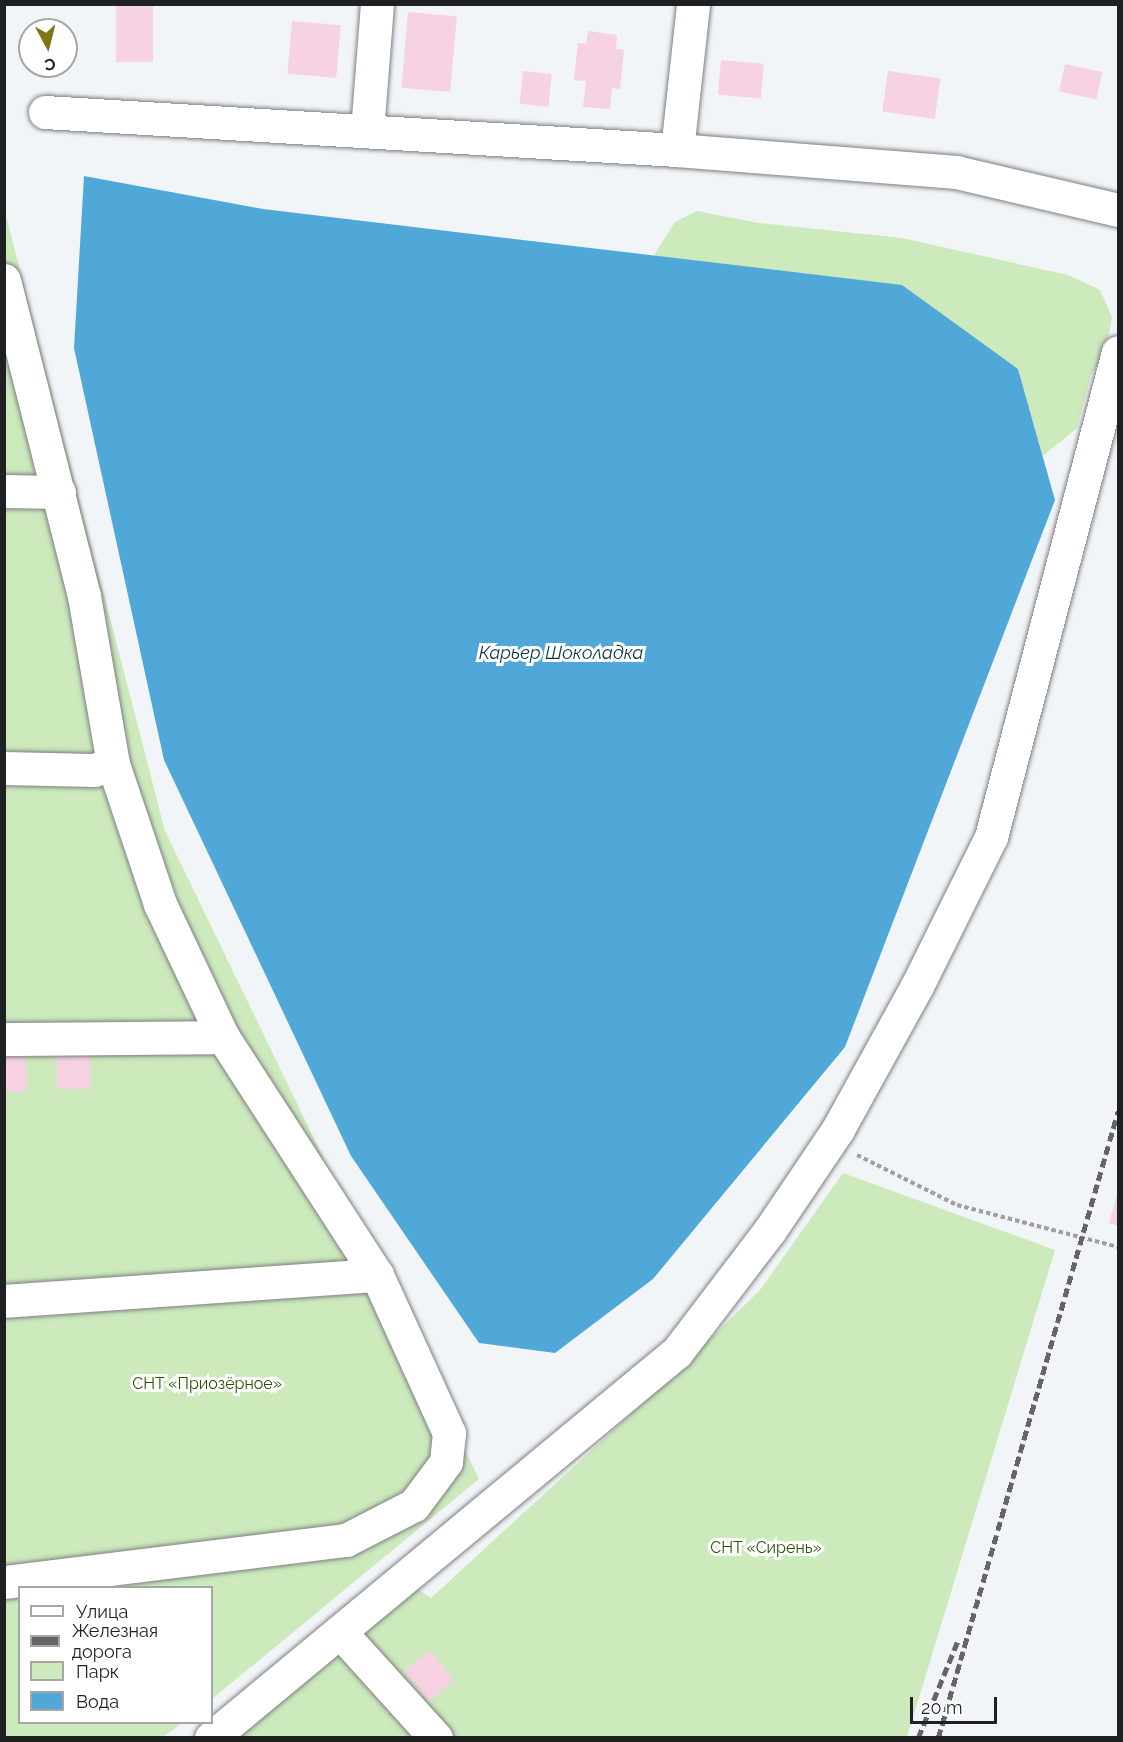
<!DOCTYPE html>
<html>
<head>
<meta charset="utf-8">
<style>
  body { margin:0 }
  #map { position:relative; width:1123px; height:1742px; overflow:hidden; background:#f2f5f8; font-family:Raleway,sans-serif }
  div>[style] { position:absolute }
  .green>* { inset:0; background:#cceabc }
  .water>* { inset:0; background:#50a8d9 }
  .building>* { inset:0; background:#f6d2e2; transform-origin:0 0 }
  .path>* { height:4px; margin-top:-2px; transform-origin:0; background:repeating-linear-gradient(90deg,#9d9fa2 0 4.5px,transparent 0 7.5px) }
  .roads { filter:drop-shadow(0 0 2px #7d7f82) drop-shadow(0 0 2px #7d7f82) }
  .minor>* { height:33px; margin:-16.5px; padding:0 16.5px; transform-origin:16.5px; border-radius:16.5px; background:#fff }
  .rail>* { height:4.5px; margin-top:-2.25px; transform-origin:0; background:repeating-linear-gradient(90deg,#646567 0 9px,transparent 0 13.5px) }
  span { translate:-50% -50%; white-space:nowrap; text-align:center; line-height:1.15; -webkit-text-stroke:6px #fff; paint-order:stroke }
  .park-label { font-size:16px; color:#2a5303 }
  .water-label { font-size:18px; color:#0d3449; font-style:italic }
  .frame { position:absolute; inset:0; border:6px solid #1f2021; pointer-events:none }
  .legend { position:absolute; left:18px; top:1586px; width:195px; height:138px; box-sizing:border-box; background:#fff; border:2px solid #a5a6a6; margin:0; padding:8px 10px; list-style:none; font-size:18px; color:#1f2021 }
  .legend li { display:flex; align-items:center; gap:12px; height:30px }
  .legend b { width:30px; border:2px solid #a5a6a6 }
  .north { position:absolute; left:18px; top:18px; width:60px; height:60px; box-sizing:border-box; background:#fff; border:2px solid #a5a6a6; border-radius:50%; rotate:173deg; font-size:16px; font-weight:700; line-height:24px; text-align:center; color:#1f2021 }
  .north::after { content:''; display:block; margin:auto; width:21px; height:27px; background:#7e7619; clip-path:polygon(50% 0,100% 100%,50% 72%,0 100%) }
  .scale { position:absolute; left:910px; top:1697px; width:87px; height:27px; box-sizing:border-box; border:3px solid #1f2021; border-top:0; padding-left:8px; font-size:18px; line-height:21px; white-space:nowrap; color:#1f2021; -webkit-text-stroke:4px #fff; paint-order:stroke }
</style>
</head>
<body>
<div id="map">
  <div class="green">
    <i style="clip-path:polygon(4px 208px,165px 831px,479px 1479px,212px 1699px,212px 1588px,20px 1588px,20px 1722px,182px 1723px,163px 1737px,5px 1737px)"></i>
    <i style="clip-path:polygon(697px 211px,759px 223px,902px 238px,1068px 275px,1100px 290px,1112px 317px,1106px 352px,1091px 375px,1077px 428px,1043px 456px,1018px 369px,654px 255px,675px 222px)"></i>
    <i style="clip-path:polygon(843px 1173px,1055px 1250px,907px 1737px,199px 1738px,404px 1580px,431px 1598px,667px 1381px,760px 1290px)"></i>
  </div>
  <div class="water">
    <i style="clip-path:polygon(84px 176px,263px 209px,902px 285px,1018px 369px,1055px 500px,845px 1047px,653px 1279px,555px 1353px,479px 1343px,351px 1156px,164px 760px,74px 348px)"></i>
  </div>
  <div class="building">
    <i style="left:116px;top:4px;width:37px;height:58px"></i>
    <i style="left:408px;top:12px;width:49px;height:76px;rotate:5deg"></i>
    <i style="left:292px;top:21px;width:49px;height:53px;rotate:5deg"></i>
    <i style="clip-path:polygon(588px 31px,617px 35px,616px 49px,624px 50px,620px 89px,612px 88px,610px 109px,583px 107px,586px 81px,574px 80px,578px 43px,586px 44px)"></i>
    <i style="left:721px;top:60px;width:43px;height:35px;rotate:5deg"></i>
    <i style="left:1065px;top:64px;width:38px;height:28px;rotate:12deg"></i>
    <i style="left:523px;top:71px;width:29px;height:33px;rotate:6deg"></i>
    <i style="left:888px;top:71px;width:53px;height:41px;rotate:8deg"></i>
    <i style="left:25px;top:1049px;width:42px;height:21px;rotate:87deg"></i>
    <i style="left:57px;top:1054px;width:33px;height:35px"></i>
    <i style="clip-path:polygon(1118px 1190px,1118px 1226px,1109px 1223px)"></i>
    <i style="left:429px;top:1650px;width:39px;height:33px;rotate:50deg"></i>
  </div>
  <div class="path">
    <i style="left:857px;top:1155px;width:112px;rotate:26.6deg"></i>
    <i style="left:957px;top:1205px;width:166px;rotate:14.6deg"></i>
  </div>
  <div class="roads">
    <div class="minor">
      <i style="left:45px;top:112px;width:633px;rotate:3.44deg"></i>
      <i style="left:677px;top:150px;width:280px;rotate:4.5deg"></i>
      <i style="left:956px;top:172px;width:166px;rotate:13.2deg"></i>
      <i style="left:367px;top:131px;width:127px;rotate:-85.5deg"></i>
      <i style="left:677px;top:150px;width:147px;rotate:-83.7deg"></i>
      <i style="left:4px;top:280px;width:326px;rotate:75.8deg"></i>
      <i style="left:84px;top:596px;width:170px;rotate:80.2deg"></i>
      <i style="left:113px;top:764px;width:148px;rotate:71.4deg"></i>
      <i style="left:160px;top:904px;width:147px;rotate:64.7deg"></i>
      <i style="left:223px;top:1037px;width:283px;rotate:57.1deg"></i>
      <i style="left:377px;top:1275px;width:174px;rotate:65.5deg"></i>
      <i style="left:449px;top:1433px;width:29px;rotate:96deg"></i>
      <i style="left:446px;top:1462px;width:54px;rotate:126.7deg"></i>
      <i style="left:414px;top:1505px;width:76px;rotate:152.8deg"></i>
      <i style="left:346px;top:1540px;width:345px;rotate:173deg"></i>
      <i style="left:4px;top:491px;width:55px;rotate:1deg"></i>
      <i style="left:4px;top:768px;width:90px;rotate:1.3deg"></i>
      <i style="left:94px;top:770px;width:20px;rotate:-18deg"></i>
      <i style="left:4px;top:1039px;width:219px;rotate:-0.5deg"></i>
      <i style="left:4px;top:1301px;width:374px;rotate:-4deg"></i>
      <i style="left:341px;top:1633px;width:142px;rotate:47.9deg"></i>
      <i style="left:211px;top:1738px;width:605px;rotate:-39.64deg"></i>
      <i style="left:677px;top:1352px;width:153px;rotate:-52.7deg"></i>
      <i style="left:770px;top:1230px;width:122px;rotate:-56deg"></i>
      <i style="left:838px;top:1129px;width:163px;rotate:-61.1deg"></i>
      <i style="left:917px;top:986px;width:166px;rotate:-63.6deg"></i>
      <i style="left:991px;top:837px;width:501px;rotate:-75.33deg"></i>
    </div>
  </div>
  <div class="rail">
    <i style="left:918px;top:1738px;width:106px;rotate:-67.8deg"></i>
    <i style="left:938px;top:1738px;width:652px;rotate:-73.98deg"></i>
  </div>
  <div class="park-label">
    <span style="left:207px;top:1384px">СНТ «Приозёрное»</span>
    <span style="left:766px;top:1548px">СНТ «Сирень»</span>
  </div>
  <div class="water-label">
    <span style="left:561px;top:653px">Карьер Шоколадка</span>
  </div>
  <div class="frame"></div>
  <ul class="legend">
  <li><b style="height:8px;background:#fff"></b>Улица</li>
  <li><b style="height:8px;background:#646567"></b>Железная дорога</li>
  <li><b style="height:16px;background:#cceabc"></b>Парк</li>
  <li><b style="height:16px;background:#50a8d9"></b>Вода</li>
  </ul>
  <div class="north">С</div>
  <div class="scale">20 m</div>
</div>
</body>
</html>
